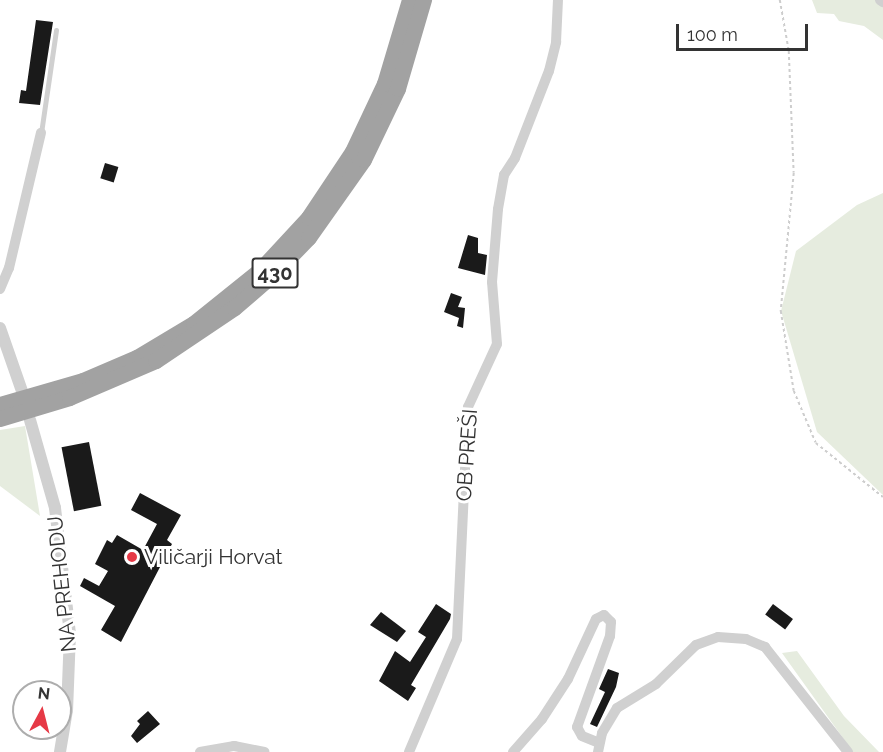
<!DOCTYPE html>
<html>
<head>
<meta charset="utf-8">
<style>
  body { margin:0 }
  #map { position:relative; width:883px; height:752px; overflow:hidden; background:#fff; font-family:Raleway,sans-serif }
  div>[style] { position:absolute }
  .green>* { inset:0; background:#e6ecdf }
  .building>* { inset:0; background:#1a1a1a; transform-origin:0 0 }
  .path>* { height:1.5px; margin-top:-0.75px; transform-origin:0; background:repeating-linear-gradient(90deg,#cdcdcd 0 3px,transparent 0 6px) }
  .service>* { height:5px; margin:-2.5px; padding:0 2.5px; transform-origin:2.5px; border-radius:2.5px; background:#d0d0d0 }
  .minor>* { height:10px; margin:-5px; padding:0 5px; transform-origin:5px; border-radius:5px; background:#d0d0d0 }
  .tertiary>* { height:12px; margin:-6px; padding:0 6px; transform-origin:6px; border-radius:6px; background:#d0d0d0 }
  .trunk>* { height:16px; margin:-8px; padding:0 8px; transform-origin:8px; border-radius:8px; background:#a2a2a2 }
  .dots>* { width:16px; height:16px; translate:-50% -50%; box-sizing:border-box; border:3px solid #fff; border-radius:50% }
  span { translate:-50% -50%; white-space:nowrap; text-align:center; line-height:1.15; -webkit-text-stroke:6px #fff; paint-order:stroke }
  .shield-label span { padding:2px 4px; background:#fff; border:2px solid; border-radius:4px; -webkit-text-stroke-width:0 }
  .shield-label { font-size:20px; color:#333; font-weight:700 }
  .street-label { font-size:21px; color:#333 }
  .poi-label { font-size:21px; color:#333 }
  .left { translate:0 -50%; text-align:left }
  .north { position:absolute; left:12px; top:680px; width:60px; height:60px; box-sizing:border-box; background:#fff; border:2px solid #adadad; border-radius:50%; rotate:7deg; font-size:16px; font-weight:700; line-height:24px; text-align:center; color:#333 }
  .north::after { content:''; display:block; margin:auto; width:21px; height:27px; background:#e63946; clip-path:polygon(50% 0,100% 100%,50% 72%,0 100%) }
  .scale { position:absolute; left:676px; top:24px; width:132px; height:27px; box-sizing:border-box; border:3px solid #333; border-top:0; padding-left:8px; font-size:18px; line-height:21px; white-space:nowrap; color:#333; -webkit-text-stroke:4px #fff; paint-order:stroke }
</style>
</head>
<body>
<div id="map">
  <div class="green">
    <i style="clip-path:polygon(812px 0,883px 0,883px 40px,864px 26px,839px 21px,834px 14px,817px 13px)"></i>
    <i style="clip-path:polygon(883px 193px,883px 495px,817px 432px,781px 311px,796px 251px,857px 205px)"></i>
    <i style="clip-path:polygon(25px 426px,40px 516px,0 486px,0 430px)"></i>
    <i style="clip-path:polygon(797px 651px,844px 716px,879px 752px,853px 752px,782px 653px)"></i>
  </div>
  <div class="building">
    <i style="clip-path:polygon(36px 20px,53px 22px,40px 105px,19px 103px,21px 90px,26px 91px)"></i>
    <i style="left:105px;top:163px;width:14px;height:16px;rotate:17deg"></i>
    <i style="clip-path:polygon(468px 235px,478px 238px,478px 253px,487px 255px,485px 275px,458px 268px)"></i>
    <i style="clip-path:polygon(451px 293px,462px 297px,458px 307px,465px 308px,463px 328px,457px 326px,459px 318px,444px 312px)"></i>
    <i style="left:89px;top:442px;width:65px;height:28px;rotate:79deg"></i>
    <i style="clip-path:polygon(140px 493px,181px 515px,167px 540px,172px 544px,121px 642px,101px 630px,115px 606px,80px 586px,84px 578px,99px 586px,108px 571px,95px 564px,107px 540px,112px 543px,117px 535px,143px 550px,157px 524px,131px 510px)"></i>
    <i style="clip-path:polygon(436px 604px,451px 614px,450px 619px,411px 685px,416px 688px,408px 701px,379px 681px,395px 651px,410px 662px,426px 637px,418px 632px)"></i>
    <i style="left:773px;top:604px;width:25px;height:13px;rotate:37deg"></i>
    <i style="clip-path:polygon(381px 612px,406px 631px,397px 642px,370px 625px)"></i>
    <i style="clip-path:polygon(608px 669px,619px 673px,616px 687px,597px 727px,590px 724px,605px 692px,599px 689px)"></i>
    <i style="clip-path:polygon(148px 711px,160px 724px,137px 743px,131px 736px,140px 724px,137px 721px)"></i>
  </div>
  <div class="path">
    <i style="left:780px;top:0;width:52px;rotate:80deg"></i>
    <i style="left:789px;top:51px;width:122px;rotate:87.7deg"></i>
    <i style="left:794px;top:173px;width:139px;rotate:95.4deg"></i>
    <i style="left:781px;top:311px;width:81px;rotate:80.8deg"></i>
    <i style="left:794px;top:391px;width:56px;rotate:67.1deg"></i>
    <i style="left:816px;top:443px;width:86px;rotate:38.9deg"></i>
  </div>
  <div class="service">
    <i style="left:41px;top:133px;width:104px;rotate:-81.7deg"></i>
  </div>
  <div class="minor">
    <i style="left:880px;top:0;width:4px;rotate:34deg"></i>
    <i style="left:0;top:289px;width:23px;rotate:-67deg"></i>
    <i style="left:9px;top:268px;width:139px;rotate:-76.7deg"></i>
    <i style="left:200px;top:752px;width:35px;rotate:-10deg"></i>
    <i style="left:234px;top:746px;width:31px;rotate:11deg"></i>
    <i style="left:409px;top:752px;width:123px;rotate:-67deg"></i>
    <i style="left:457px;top:639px;width:232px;rotate:-87.3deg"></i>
    <i style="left:468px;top:407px;width:69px;rotate:-65.3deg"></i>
    <i style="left:497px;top:344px;width:62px;rotate:-94.6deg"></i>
    <i style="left:492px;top:282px;width:73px;rotate:-85.3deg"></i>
    <i style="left:498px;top:209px;width:35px;rotate:-80deg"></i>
    <i style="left:504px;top:175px;width:20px;rotate:-57deg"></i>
    <i style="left:515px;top:158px;width:93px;rotate:-68.7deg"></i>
    <i style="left:549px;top:71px;width:30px;rotate:-76deg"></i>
    <i style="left:556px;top:42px;width:42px;rotate:-87.3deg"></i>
    <i style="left:513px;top:752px;width:44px;rotate:-48.7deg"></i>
    <i style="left:542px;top:719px;width:48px;rotate:-57deg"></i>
    <i style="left:568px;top:679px;width:66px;rotate:-65deg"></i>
    <i style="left:596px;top:619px;width:9px;rotate:-27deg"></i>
    <i style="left:604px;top:615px;width:10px;rotate:45deg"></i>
    <i style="left:611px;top:622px;width:14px;rotate:94deg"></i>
    <i style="left:610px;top:636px;width:97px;rotate:109.9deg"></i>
    <i style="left:577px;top:727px;width:10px;rotate:61deg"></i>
    <i style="left:582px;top:736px;width:18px;rotate:22deg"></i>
    <i style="left:598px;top:752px;width:19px;rotate:-78deg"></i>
    <i style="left:602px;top:733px;width:29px;rotate:-59deg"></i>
    <i style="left:617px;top:708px;width:46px;rotate:-31.6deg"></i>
    <i style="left:656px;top:684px;width:56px;rotate:-44.3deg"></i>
    <i style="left:696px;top:645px;width:23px;rotate:-20deg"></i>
    <i style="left:718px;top:637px;width:28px;rotate:4deg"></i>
    <i style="left:746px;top:639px;width:21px;rotate:23deg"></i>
    <i style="left:765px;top:647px;width:134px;rotate:51.7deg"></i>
  </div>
  <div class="tertiary">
    <i style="left:0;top:328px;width:67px;rotate:70.8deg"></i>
    <i style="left:30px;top:420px;width:91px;rotate:74.1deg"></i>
    <i style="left:55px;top:508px;width:126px;rotate:83.2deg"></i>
    <i style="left:70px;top:633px;width:77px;rotate:92.2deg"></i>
    <i style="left:67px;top:710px;width:43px;rotate:99.5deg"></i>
  </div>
  <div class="trunk">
    <i style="left:0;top:405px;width:86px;rotate:-16.1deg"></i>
    <i style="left:83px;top:381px;width:59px;rotate:-23.1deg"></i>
    <i style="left:137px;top:358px;width:66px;rotate:-30.8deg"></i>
    <i style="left:194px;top:324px;width:85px;rotate:-38.8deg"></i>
    <i style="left:260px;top:271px;width:72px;rotate:-47.2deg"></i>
    <i style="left:309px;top:218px;width:79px;rotate:-56.3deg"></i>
    <i style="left:353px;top:152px;width:75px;rotate:-64.8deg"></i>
    <i style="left:385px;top:84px;width:88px;rotate:-73.4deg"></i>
    <i style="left:0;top:419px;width:73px;rotate:-16.7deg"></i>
    <i style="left:70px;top:398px;width:94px;rotate:-23.3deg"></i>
    <i style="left:156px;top:361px;width:95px;rotate:-33.9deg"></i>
    <i style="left:235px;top:308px;width:49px;rotate:-40.9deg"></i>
    <i style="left:272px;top:276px;width:53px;rotate:-45.8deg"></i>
    <i style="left:309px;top:238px;width:95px;rotate:-54.8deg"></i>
    <i style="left:364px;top:160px;width:79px;rotate:-64.4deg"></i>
    <i style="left:398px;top:89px;width:93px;rotate:-73.7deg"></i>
  </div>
  <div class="dots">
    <i style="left:132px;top:557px;background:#e63946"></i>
  </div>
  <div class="shield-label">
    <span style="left:275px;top:273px">430</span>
  </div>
  <div class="street-label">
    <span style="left:467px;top:455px;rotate:-86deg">OB PREŠI</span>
    <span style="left:62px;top:584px;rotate:-96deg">NA PREHODU</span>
  </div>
  <div class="poi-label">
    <span class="left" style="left:144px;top:557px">Viličarji Horvat</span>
  </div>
  <div class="north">N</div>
  <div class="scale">100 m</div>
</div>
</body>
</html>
